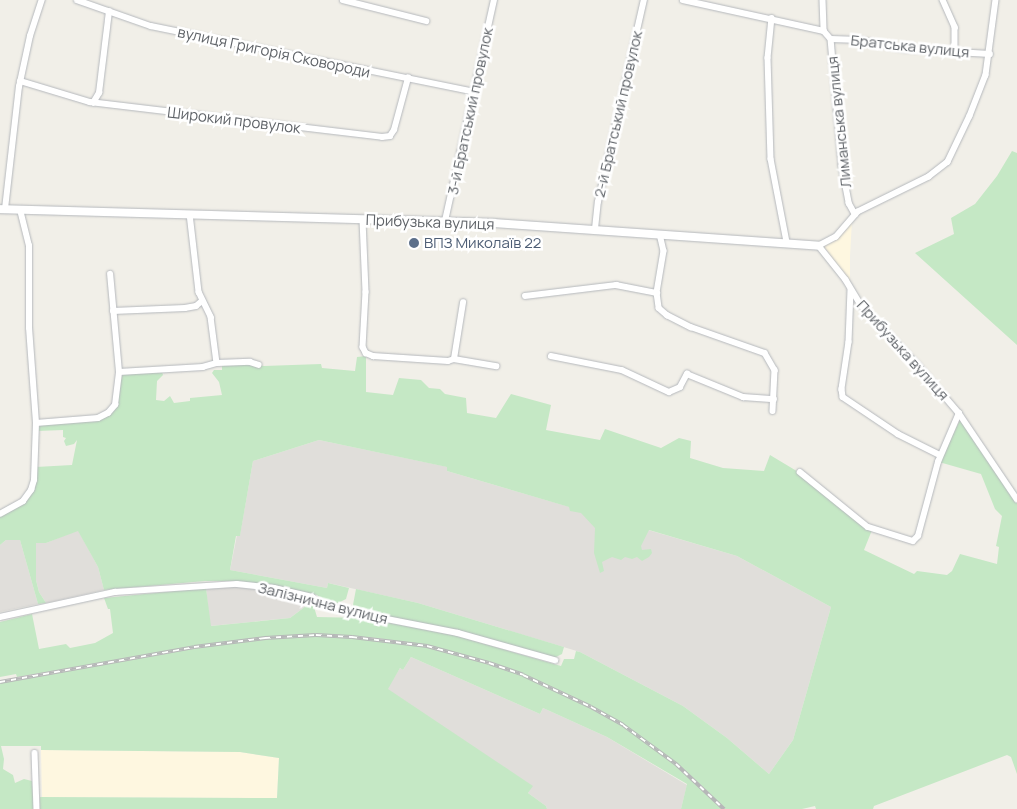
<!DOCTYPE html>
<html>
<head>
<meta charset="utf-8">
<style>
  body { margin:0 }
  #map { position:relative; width:1017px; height:809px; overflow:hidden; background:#f1efe8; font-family:Manrope,sans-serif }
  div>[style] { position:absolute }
  .commercial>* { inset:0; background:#fef7e0 }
  .industrial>* { inset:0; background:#e0deda }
  .green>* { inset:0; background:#c5e8c5 }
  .roads { filter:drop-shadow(0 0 1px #b5b8bc) drop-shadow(0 0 1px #b5b8bc) }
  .street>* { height:5.5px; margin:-2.75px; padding:0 2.75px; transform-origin:2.75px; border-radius:2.75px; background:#fff }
  .secondary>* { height:8px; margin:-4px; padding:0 4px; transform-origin:4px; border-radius:4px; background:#fff }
  .rail>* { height:4px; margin-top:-2px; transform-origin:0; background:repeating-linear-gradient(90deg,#fff 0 5.5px,#b6b7b8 0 11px); box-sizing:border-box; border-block:1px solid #b6b7b8 }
  .dots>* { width:14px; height:14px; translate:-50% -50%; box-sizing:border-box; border:2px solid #fff; border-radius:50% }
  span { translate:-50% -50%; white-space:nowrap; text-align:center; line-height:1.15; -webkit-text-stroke:5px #fff; paint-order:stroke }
  .street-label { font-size:15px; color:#5f6368 }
  .service-label { font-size:15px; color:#4e5e75 }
  .left { translate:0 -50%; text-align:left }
</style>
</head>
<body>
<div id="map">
  <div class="commercial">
    <i style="clip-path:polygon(852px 221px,850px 256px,850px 285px,823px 245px)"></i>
    <i style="clip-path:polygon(41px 750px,240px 752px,279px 758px,277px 798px,42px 797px)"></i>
  </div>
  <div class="industrial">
    <i style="clip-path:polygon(319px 440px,448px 467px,447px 471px,737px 556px,831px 607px,793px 740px,769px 774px,727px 738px,683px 706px,580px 652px,418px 603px,328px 583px,327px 588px,230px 570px,237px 535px,240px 535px,253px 461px)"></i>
    <i style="clip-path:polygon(78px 530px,98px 567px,104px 590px,46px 603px,39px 592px,36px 580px,36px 543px,46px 543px)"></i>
    <i style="clip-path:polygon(6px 540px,20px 540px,38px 604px,0 612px,0 545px)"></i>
    <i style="clip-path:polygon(237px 587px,273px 592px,310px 603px,290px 618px,210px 626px,206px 588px)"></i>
    <i style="clip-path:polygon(411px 657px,540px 714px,543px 708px,607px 737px,687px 785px,681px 809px,547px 809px,546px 806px,528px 793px,532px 786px,387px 689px,400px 668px,403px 670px)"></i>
  </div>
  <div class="green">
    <i style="clip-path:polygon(1012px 151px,1017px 153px,1017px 345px,915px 253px,954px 234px,951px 218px,975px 204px,997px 176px)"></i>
    <i style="clip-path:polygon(366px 356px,366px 392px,393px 395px,399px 378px,421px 380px,429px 388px,440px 389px,445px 394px,466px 398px,467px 413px,496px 418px,511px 394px,551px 405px,546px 430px,600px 440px,605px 429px,661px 448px,679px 438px,691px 441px,690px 458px,723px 468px,764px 471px,770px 455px,800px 473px,872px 530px,864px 550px,914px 574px,917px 571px,947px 575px,952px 571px,960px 554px,997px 564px,999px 547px,996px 546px,1002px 516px,995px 509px,981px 474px,939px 462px,960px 420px,1017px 502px,1017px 774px,1011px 757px,1007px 755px,874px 806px,873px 809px,816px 809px,815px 806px,802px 809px,725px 809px,702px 786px,677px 764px,623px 725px,591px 706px,549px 686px,623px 725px,676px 764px,724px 809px,681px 809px,687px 784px,607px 737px,543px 708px,540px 714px,411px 657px,403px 670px,400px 668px,388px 689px,533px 786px,528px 793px,546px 806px,547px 809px,40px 809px,40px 797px,277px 798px,279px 758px,240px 752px,41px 750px,41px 746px,1px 746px,4px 759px,3px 769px,13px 775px,15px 783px,24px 779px,32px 781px,34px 809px,0 809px,0 683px,214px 645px,265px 638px,316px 636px,377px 639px,427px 647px,514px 671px,489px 662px,427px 646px,377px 638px,316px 635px,264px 637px,214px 644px,17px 677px,16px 674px,0 677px,0 622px,32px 614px,39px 649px,66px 644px,70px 648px,95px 643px,113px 633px,110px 609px,108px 609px,104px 598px,206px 588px,211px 626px,290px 618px,310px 603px,314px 607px,317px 617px,364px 618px,457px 636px,561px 666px,564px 659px,574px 659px,576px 651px,580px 652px,683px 706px,727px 738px,769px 774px,793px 740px,831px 607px,737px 556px,649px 530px,641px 546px,642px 550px,651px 549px,652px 553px,649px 557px,642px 561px,637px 557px,632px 559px,625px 557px,621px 560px,612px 557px,602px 562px,604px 571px,600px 573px,594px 553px,595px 528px,581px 513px,570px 511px,569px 507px,447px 471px,447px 467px,319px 440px,253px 461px,240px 536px,236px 536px,230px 570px,327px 588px,328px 583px,349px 588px,346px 599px,338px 603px,323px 600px,317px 595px,275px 585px,236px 581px,205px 581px,104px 590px,98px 567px,78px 531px,46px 543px,36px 543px,36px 580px,39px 592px,46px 603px,38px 604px,20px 540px,6px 540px,0 545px,0 516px,29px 496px,36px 467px,72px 465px,77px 440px,74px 444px,66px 446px,64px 441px,66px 438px,63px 437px,63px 430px,37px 431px,40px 425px,94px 420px,112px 412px,123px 373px,162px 372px,163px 375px,157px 381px,156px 400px,164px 401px,170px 396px,174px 403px,190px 401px,190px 398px,222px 395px,219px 382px,212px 373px,214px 370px,222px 370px,222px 365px,249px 363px,264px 366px,321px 364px,322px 368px,355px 371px,357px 357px)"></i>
    <i style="clip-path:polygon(356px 589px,418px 603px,564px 647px,562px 654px,554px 658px,458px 630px,352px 610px)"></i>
  </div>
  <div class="roads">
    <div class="street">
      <i style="left:77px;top:0;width:78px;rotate:19.4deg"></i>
      <i style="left:151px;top:26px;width:330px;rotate:11.5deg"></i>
      <i style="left:343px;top:0;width:86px;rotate:14.2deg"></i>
      <i style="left:683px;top:0;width:144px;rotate:12.4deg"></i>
      <i style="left:823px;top:0;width:31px;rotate:88deg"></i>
      <i style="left:824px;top:31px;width:11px;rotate:49deg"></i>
      <i style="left:831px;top:39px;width:127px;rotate:85deg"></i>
      <i style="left:842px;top:166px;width:38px;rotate:79deg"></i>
      <i style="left:849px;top:203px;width:13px;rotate:61deg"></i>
      <i style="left:943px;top:0;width:30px;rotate:66deg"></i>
      <i style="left:955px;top:27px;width:25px;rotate:90deg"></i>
      <i style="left:996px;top:0;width:76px;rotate:97.6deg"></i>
      <i style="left:986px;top:75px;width:44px;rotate:111.3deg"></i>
      <i style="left:970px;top:116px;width:51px;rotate:115.6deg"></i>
      <i style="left:948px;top:162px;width:24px;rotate:142deg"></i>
      <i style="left:929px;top:177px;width:79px;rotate:153.8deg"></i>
      <i style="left:858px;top:212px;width:33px;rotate:131deg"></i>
      <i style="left:836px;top:237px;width:19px;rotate:152deg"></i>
      <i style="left:819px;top:246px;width:43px;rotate:51.5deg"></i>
      <i style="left:846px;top:280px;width:29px;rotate:59deg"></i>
      <i style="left:861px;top:305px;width:83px;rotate:46.5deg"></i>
      <i style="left:918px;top:365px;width:63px;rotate:49.5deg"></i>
      <i style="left:959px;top:413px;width:104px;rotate:56deg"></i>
      <i style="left:772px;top:18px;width:40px;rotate:95.7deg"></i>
      <i style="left:768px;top:58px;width:101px;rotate:88.3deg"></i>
      <i style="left:771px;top:159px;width:85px;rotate:79.1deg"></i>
      <i style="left:831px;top:39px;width:29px;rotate:2deg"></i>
      <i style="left:860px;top:40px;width:45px;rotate:11.6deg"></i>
      <i style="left:904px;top:49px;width:86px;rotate:3.3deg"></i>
      <i style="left:20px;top:81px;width:73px;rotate:16.7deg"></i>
      <i style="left:90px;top:102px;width:294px;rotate:6.8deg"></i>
      <i style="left:382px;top:137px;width:8px;rotate:-7deg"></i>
      <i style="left:390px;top:136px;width:7px;rotate:-56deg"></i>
      <i style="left:394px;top:130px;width:54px;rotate:-74.9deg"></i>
      <i style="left:93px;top:103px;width:12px;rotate:-59deg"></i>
      <i style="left:99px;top:93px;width:82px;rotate:-83deg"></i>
      <i style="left:5px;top:209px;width:123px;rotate:-83.5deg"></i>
      <i style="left:19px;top:87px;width:52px;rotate:-77.8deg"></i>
      <i style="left:30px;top:36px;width:38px;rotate:-72deg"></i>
      <i style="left:190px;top:214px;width:79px;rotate:83.4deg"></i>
      <i style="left:199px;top:292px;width:28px;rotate:64deg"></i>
      <i style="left:211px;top:317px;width:46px;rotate:82.6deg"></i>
      <i style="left:363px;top:220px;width:72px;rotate:87.6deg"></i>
      <i style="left:366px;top:292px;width:55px;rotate:93.1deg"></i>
      <i style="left:363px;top:347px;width:7px;rotate:63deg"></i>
      <i style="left:366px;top:353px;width:8px;rotate:23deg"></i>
      <i style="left:373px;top:356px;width:75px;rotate:3.8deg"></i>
      <i style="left:448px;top:361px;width:6px;rotate:-18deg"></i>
      <i style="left:454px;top:359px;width:43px;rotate:9.5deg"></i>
      <i style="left:445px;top:221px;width:226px;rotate:-77.5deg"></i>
      <i style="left:595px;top:229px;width:27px;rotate:-84deg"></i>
      <i style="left:598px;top:202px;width:207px;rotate:-77.2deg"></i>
      <i style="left:660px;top:234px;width:17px;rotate:77deg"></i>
      <i style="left:664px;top:251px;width:43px;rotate:99.5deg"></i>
      <i style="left:657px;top:293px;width:15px;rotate:82deg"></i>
      <i style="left:659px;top:308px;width:11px;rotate:41deg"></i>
      <i style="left:667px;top:315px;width:27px;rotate:27deg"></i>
      <i style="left:691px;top:327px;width:78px;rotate:19.4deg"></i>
      <i style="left:765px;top:353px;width:20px;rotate:60deg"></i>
      <i style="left:775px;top:370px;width:41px;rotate:92.8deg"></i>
      <i style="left:851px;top:290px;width:52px;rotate:92.2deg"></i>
      <i style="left:849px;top:342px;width:48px;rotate:98.5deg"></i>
      <i style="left:842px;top:389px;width:8px;rotate:83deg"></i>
      <i style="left:843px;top:397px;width:66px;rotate:33.9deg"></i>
      <i style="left:898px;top:434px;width:47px;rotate:26.6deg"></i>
      <i style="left:525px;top:296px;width:92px;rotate:-6.9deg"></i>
      <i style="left:616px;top:285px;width:42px;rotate:11deg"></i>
      <i style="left:113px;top:311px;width:72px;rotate:-2.4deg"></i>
      <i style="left:185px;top:308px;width:11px;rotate:-10deg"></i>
      <i style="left:196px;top:306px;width:8px;rotate:-40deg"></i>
      <i style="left:551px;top:356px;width:72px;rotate:11.2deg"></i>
      <i style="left:622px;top:370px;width:52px;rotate:25.1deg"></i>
      <i style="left:669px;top:392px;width:12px;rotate:-24deg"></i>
      <i style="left:680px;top:387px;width:15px;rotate:-62deg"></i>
      <i style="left:687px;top:374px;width:61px;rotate:22.3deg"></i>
      <i style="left:743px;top:397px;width:31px;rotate:4deg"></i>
      <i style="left:454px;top:359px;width:57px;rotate:-80.9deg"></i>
      <i style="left:119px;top:372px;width:84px;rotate:-3.4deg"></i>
      <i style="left:203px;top:367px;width:15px;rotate:-16deg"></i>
      <i style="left:217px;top:363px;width:33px;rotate:-2deg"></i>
      <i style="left:250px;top:362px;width:9px;rotate:18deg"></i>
      <i style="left:36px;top:423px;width:62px;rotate:-4.6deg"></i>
      <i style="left:98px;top:418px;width:11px;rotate:-27deg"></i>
      <i style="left:108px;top:413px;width:11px;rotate:-49deg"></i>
      <i style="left:115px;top:405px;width:33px;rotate:-83deg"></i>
      <i style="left:119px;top:372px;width:98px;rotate:-95.2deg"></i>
      <i style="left:800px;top:472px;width:87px;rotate:39deg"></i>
      <i style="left:868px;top:527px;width:47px;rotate:17.3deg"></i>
      <i style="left:913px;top:541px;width:7px;rotate:-45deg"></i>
      <i style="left:918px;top:536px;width:77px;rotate:-74.9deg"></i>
      <i style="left:938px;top:462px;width:53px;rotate:-66.8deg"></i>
      <i style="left:0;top:514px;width:26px;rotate:-29deg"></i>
      <i style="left:23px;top:501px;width:14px;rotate:-54deg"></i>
      <i style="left:31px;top:490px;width:10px;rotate:-73deg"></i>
      <i style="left:34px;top:480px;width:57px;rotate:-88deg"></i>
      <i style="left:36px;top:423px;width:95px;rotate:-94.2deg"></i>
      <i style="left:29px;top:328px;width:82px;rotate:-90deg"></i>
      <i style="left:29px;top:246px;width:37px;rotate:-104deg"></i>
      <i style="left:0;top:617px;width:118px;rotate:-12.3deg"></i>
      <i style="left:115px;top:592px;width:122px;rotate:-3.8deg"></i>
      <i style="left:237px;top:584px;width:37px;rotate:6deg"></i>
      <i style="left:274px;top:588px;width:39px;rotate:13deg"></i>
      <i style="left:312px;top:597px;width:11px;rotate:38deg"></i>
      <i style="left:321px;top:604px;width:26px;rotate:16deg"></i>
      <i style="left:346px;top:611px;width:114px;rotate:11.1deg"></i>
      <i style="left:458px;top:633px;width:101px;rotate:15.6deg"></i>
      <i style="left:35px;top:753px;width:56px;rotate:88deg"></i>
    </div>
    <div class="secondary">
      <i style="left:0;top:209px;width:494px;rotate:1.6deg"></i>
      <i style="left:494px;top:223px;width:326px;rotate:4deg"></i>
    </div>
  </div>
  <div class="rail">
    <i style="left:0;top:682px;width:197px;rotate:-10.2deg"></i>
    <i style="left:194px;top:647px;width:72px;rotate:-7.2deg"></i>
    <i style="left:265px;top:638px;width:51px;rotate:-3.4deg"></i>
    <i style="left:316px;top:635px;width:36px;rotate:3deg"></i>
    <i style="left:352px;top:637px;width:76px;rotate:6.8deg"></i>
    <i style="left:427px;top:646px;width:64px;rotate:15.3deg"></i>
    <i style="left:489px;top:663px;width:36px;rotate:19deg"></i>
    <i style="left:523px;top:675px;width:75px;rotate:25.2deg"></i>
    <i style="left:591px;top:707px;width:37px;rotate:29deg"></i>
    <i style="left:623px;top:725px;width:66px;rotate:36.3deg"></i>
    <i style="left:676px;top:764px;width:66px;rotate:43.2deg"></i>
  </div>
  <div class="dots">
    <i style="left:414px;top:243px;background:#5c6f8a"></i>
  </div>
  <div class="street-label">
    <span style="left:910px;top:46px;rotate:6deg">Братська вулиця</span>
    <span style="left:274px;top:52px;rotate:12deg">вулиця Григорія Сковороди</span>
    <span style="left:470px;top:111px;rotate:-78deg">3-й Братський провулок</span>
    <span style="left:618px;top:114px;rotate:-77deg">2-й Братський провулок</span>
    <span style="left:234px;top:120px;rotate:7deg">Широкий провулок</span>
    <span style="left:839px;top:122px;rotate:-96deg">Лиманська вулиця</span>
    <span style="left:430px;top:222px;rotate:2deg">Прибузька вулиця</span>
    <span style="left:903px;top:350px;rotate:48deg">Прибузька вулиця</span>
    <span style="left:323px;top:603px;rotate:14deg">Залізнична вулиця</span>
  </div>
  <div class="service-label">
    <span class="left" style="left:424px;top:243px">ВПЗ Миколаїв 22</span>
  </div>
</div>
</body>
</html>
